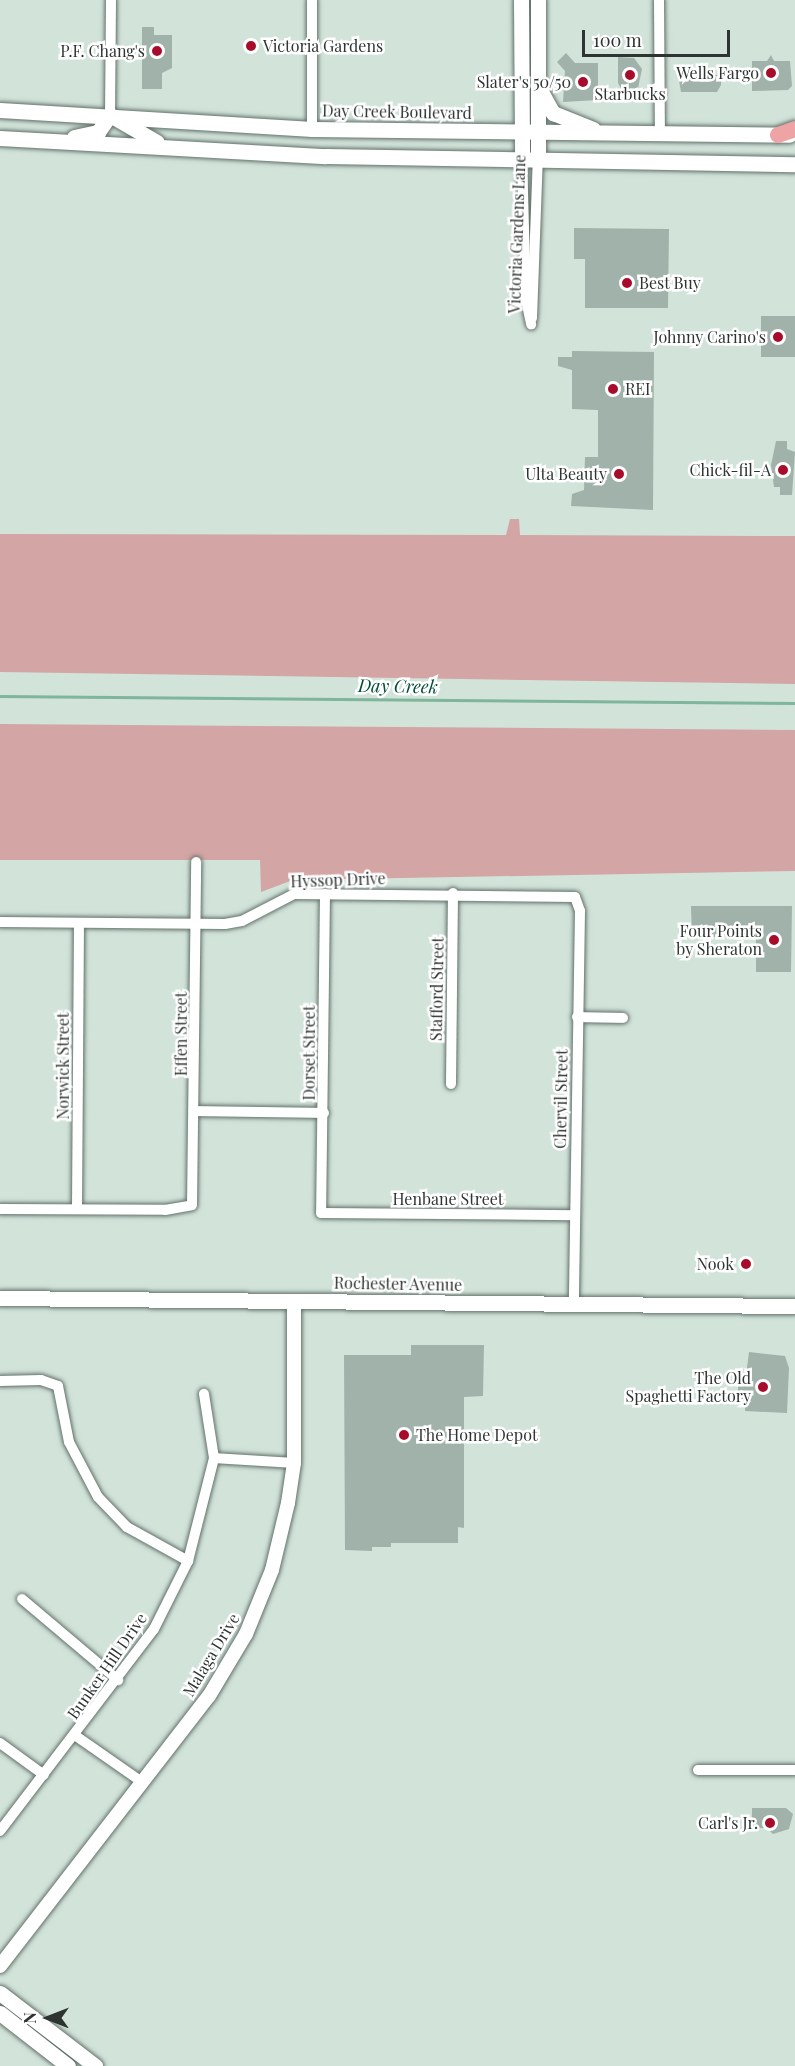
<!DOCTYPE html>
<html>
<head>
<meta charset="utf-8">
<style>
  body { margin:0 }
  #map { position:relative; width:795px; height:2066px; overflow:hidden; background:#d2e3da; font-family:"Playfair Display",serif }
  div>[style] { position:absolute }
  .green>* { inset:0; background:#d3a5a4 }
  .stream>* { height:3px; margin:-1.5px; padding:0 1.5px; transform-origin:1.5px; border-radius:1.5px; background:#7eb59b }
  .building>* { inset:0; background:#a0b2a9; transform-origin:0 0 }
  .roads { filter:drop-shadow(0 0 2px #62726a) drop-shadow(0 0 2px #62726a) }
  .minor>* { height:10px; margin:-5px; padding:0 5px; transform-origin:5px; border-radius:5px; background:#fff }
  .tertiary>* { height:14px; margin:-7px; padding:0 7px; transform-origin:7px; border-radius:7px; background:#fff }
  .secondary>* { height:15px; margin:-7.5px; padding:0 7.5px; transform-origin:7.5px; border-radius:7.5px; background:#fff }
  .primary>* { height:16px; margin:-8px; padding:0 8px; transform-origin:8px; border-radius:8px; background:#eea3a5 }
  .dots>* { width:16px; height:16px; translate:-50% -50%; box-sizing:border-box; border:3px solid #fff; border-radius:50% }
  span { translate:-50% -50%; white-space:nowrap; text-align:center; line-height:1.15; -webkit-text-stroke:5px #fff; paint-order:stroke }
  .poi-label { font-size:16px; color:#2d3431 }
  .left { translate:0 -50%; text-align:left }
  .right { translate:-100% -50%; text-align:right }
  .street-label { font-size:16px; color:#2d3431 }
  .water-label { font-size:18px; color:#014d35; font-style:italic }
  .north { position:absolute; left:18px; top:1988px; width:60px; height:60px; -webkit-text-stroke:4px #fff; paint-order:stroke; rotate:270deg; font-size:16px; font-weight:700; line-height:24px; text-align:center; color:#2d3431 }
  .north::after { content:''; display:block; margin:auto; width:21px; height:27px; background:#2d3431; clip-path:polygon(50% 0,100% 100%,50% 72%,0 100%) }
  .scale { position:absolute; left:582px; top:30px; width:148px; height:27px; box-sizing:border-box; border:3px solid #2d3431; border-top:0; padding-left:8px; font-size:18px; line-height:21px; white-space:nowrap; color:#2d3431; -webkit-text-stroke:4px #fff; paint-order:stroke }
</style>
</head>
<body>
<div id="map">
  <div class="green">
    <i style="clip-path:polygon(510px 519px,519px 519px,520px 535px,795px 536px,795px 684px,0 672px,0 534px,506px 535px)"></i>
    <i style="clip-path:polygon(0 724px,795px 730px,795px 871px,293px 880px,261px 892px,260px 860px,0 860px)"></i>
  </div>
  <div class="stream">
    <i style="left:0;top:696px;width:795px;rotate:0.5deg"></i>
  </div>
  <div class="building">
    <i style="clip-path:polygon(142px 27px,154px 27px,154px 35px,172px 35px,172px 68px,162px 73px,162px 89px,142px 89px)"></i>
    <i style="clip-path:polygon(566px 53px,575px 63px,598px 63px,598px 100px,563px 102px,565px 71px,557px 62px)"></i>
    <i style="clip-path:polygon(771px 55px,774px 61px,790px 61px,792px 86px,788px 90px,752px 91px,752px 61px,767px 61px)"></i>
    <i style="clip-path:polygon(618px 57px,634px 58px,642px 69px,637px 93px,624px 94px,618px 83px)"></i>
    <i style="clip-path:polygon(678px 75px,721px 75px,721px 85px,717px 92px,681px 92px)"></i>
    <i style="clip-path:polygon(574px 228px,669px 229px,668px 308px,585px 308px,585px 259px,574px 259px)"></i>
    <i style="left:795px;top:316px;width:41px;height:34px;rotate:90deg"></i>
    <i style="clip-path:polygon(572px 351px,654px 352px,653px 510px,571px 506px,572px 494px,584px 490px,585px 457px,598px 457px,598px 410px,572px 409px,572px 370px,558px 366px,558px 357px,572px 357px)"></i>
    <i style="clip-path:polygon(776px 441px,787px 441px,787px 449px,795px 452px,792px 495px,780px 495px,780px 487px,774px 487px,771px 465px)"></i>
    <i style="clip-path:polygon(691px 906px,792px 906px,791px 972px,756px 972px,756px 935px,692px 938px)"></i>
    <i style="clip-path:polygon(411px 1345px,484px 1345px,483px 1396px,464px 1397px,464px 1528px,458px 1527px,458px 1543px,391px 1543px,391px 1547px,372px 1547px,372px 1551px,345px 1550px,344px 1355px,411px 1355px)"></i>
    <i style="clip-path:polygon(749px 1352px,785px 1356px,789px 1368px,787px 1413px,745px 1411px,745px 1399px,738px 1399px,738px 1375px,746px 1375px)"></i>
    <i style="clip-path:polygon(752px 1808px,786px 1808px,793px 1814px,789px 1829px,773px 1834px,767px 1828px,752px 1828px)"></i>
  </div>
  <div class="roads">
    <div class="minor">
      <i style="left:312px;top:0;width:129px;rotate:90deg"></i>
      <i style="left:659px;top:0;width:133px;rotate:89.6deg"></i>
      <i style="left:110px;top:115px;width:115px;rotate:-89.5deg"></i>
      <i style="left:522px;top:157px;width:143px;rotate:88.4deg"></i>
      <i style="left:526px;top:300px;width:25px;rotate:78deg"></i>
      <i style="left:532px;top:318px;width:161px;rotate:-87.9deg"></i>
      <i style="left:325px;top:894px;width:319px;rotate:90.7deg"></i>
      <i style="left:321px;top:1213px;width:254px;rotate:0.5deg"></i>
      <i style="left:0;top:922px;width:225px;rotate:0.5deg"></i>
      <i style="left:225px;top:924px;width:17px;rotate:-10deg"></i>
      <i style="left:242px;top:921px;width:59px;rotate:-27.4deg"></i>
      <i style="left:294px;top:894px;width:281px;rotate:0.6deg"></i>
      <i style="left:575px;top:897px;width:15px;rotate:70deg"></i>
      <i style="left:580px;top:911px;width:392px;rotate:90.9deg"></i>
      <i style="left:577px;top:1017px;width:46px;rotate:1.2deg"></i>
      <i style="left:451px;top:1084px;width:191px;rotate:-89.4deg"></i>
      <i style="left:196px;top:1111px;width:128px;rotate:0.9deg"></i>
      <i style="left:0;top:1209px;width:165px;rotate:0.3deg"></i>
      <i style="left:165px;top:1210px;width:27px;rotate:-10deg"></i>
      <i style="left:192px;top:1205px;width:343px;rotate:-89.3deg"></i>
      <i style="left:77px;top:1209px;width:286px;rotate:-89.6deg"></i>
      <i style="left:0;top:1381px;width:41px;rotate:-1.4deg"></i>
      <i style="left:41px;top:1380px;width:18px;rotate:19deg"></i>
      <i style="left:58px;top:1386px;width:57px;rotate:78.9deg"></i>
      <i style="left:69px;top:1442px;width:62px;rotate:62.2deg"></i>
      <i style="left:98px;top:1497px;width:42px;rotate:46deg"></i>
      <i style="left:127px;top:1527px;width:70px;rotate:29.1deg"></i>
      <i style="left:214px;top:1458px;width:80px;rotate:3.6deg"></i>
      <i style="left:22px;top:1599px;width:126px;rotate:40.2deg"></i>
      <i style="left:76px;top:1736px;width:80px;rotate:34.9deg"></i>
      <i style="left:0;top:1743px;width:54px;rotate:36deg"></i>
      <i style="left:698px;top:1770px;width:97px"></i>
      <i style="left:0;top:1831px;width:254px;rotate:-52.7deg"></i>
      <i style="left:154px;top:1629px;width:76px;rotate:-63.4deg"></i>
      <i style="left:188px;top:1561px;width:106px;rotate:-75.8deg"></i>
      <i style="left:214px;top:1458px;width:65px;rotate:-98.9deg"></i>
    </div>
    <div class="tertiary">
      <i style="left:0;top:1966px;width:341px;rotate:-52.3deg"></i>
      <i style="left:209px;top:1696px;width:72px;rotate:-59.2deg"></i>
      <i style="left:246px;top:1634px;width:69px;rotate:-67.9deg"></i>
      <i style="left:272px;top:1570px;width:69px;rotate:-76.6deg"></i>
      <i style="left:288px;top:1503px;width:40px;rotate:-81.5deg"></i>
      <i style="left:294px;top:1463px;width:162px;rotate:-90deg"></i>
    </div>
    <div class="secondary">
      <i style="left:521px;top:0;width:157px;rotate:89.6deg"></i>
      <i style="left:538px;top:0;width:157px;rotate:90deg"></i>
      <i style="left:539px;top:88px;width:29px;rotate:61deg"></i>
      <i style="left:553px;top:113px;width:43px;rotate:21.8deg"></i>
      <i style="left:0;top:110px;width:313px;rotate:3.5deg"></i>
      <i style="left:312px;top:129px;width:477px;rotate:0.7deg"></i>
      <i style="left:110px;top:115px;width:54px;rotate:29.9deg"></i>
      <i style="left:74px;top:137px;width:25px;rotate:-12deg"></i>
      <i style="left:98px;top:132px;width:21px;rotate:-55deg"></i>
      <i style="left:0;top:138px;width:326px;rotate:3.2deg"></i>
      <i style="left:326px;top:156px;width:469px;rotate:1deg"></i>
      <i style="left:0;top:1298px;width:795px;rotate:0.58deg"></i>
      <i style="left:0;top:1993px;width:120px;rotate:37.5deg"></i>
      <i style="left:0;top:2013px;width:86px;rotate:37.9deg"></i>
    </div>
    <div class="primary">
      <i style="left:778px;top:135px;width:18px;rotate:-19deg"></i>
    </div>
  </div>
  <div class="dots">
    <i style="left:251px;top:46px;background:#a70d2b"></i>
    <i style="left:157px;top:51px;background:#a70d2b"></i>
    <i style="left:771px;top:73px;background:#a70d2b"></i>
    <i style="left:630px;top:75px;background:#a70d2b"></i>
    <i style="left:583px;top:82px;background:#a70d2b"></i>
    <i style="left:627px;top:283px;background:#a70d2b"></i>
    <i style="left:778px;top:337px;background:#a70d2b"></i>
    <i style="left:613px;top:389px;background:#a70d2b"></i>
    <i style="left:783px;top:470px;background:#a70d2b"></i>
    <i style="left:619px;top:474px;background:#a70d2b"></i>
    <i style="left:774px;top:940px;background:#a70d2b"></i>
    <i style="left:746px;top:1264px;background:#a70d2b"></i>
    <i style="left:763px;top:1387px;background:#a70d2b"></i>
    <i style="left:404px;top:1435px;background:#a70d2b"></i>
    <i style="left:770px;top:1823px;background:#a70d2b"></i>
  </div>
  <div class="poi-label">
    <span class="left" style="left:263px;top:46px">Victoria Gardens</span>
    <span class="right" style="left:145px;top:51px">P.F. Chang's</span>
    <span class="right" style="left:759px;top:73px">Wells Fargo</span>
    <span class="right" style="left:571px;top:82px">Slater's 50/50</span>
    <span style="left:630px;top:94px">Starbucks</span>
    <span class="left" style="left:639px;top:283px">Best Buy</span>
    <span class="right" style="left:766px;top:337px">Johnny Carino's</span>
    <span class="left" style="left:625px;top:389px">REI</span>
    <span class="right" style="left:771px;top:470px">Chick-fil-A</span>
    <span class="right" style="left:607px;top:474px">Ulta Beauty</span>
    <span class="right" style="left:762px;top:940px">Four Points<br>by Sheraton</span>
    <span class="right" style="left:734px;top:1264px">Nook</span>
    <span class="right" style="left:751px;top:1387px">The Old<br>Spaghetti Factory</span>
    <span class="left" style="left:416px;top:1435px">The Home Depot</span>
    <span class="right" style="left:758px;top:1823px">Carl's Jr.</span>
  </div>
  <div class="street-label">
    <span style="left:397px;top:112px;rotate:1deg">Day Creek Boulevard</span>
    <span style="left:517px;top:234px;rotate:-88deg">Victoria Gardens Lane</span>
    <span style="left:338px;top:880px;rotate:-2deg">Hyssop Drive</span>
    <span style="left:437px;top:989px;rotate:-89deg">Stafford Street</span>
    <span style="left:181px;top:1034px;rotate:-90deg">Effen Street</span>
    <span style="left:309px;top:1053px;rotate:-90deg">Dorset Street</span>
    <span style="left:63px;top:1066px;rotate:-90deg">Norwick Street</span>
    <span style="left:561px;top:1099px;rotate:-89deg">Chervil Street</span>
    <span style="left:448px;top:1199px">Henbane Street</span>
    <span style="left:398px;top:1284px;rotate:1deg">Rochester Avenue</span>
    <span style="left:211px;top:1655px;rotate:-59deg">Malaga Drive</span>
    <span style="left:107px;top:1666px;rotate:-55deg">Bunker Hill Drive</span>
  </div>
  <div class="water-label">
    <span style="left:398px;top:686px;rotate:1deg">Day Creek</span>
  </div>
  <div class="north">N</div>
  <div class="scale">100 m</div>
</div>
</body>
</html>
